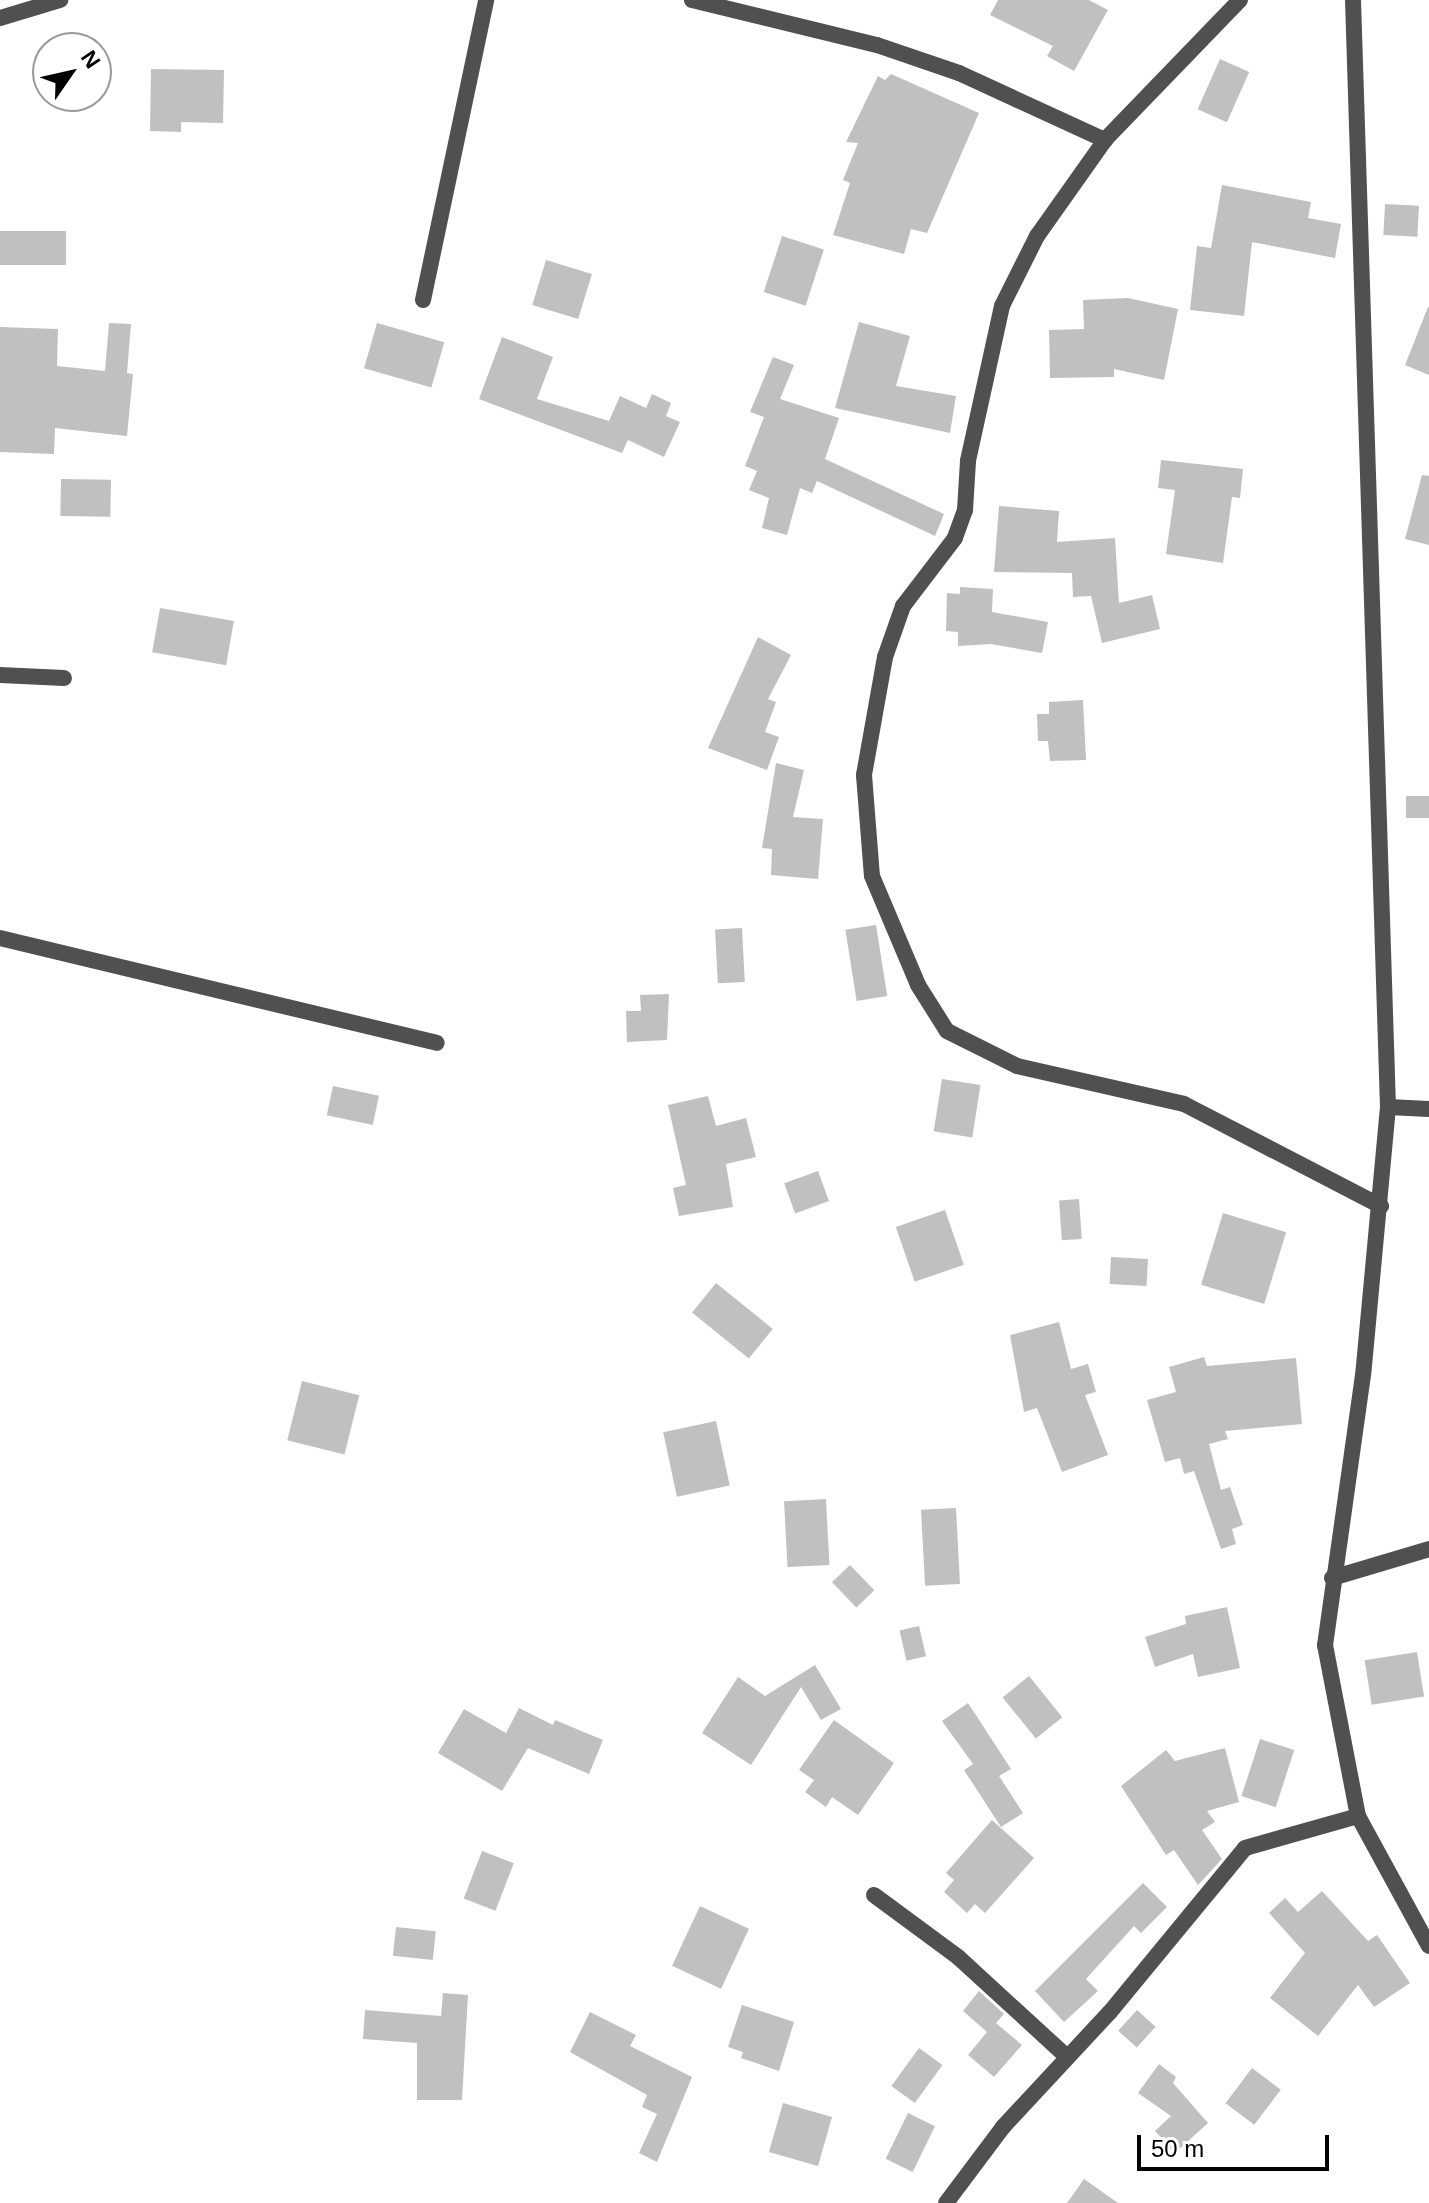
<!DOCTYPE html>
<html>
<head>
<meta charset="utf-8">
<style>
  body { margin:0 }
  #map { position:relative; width:1429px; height:2203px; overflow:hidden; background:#fff; font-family:Arial,sans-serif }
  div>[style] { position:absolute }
  .building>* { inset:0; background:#c0c0c0; transform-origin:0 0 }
  .minor>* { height:16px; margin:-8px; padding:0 8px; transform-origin:8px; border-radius:8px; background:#505050 }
  .tertiary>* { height:16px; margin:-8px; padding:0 8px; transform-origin:8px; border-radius:8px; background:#505050 }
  span { translate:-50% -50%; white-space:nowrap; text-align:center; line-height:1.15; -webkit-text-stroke:6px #fff; paint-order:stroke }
  .north { position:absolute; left:32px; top:32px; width:80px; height:80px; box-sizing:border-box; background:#fff; border:2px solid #999; border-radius:50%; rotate:56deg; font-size:22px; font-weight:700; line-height:32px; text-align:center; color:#000 }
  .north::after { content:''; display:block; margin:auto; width:28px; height:36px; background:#000; clip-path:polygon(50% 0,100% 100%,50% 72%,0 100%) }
  .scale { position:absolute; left:1137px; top:2135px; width:192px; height:36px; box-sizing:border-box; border:4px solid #000; border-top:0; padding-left:10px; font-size:24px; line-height:28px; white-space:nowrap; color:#000; -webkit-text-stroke:6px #fff; paint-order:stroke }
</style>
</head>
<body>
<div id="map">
  <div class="building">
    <i style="clip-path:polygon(998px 0,1089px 0,1108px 10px,1074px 71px,1047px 56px,1053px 46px,990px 15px)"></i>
    <i style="left:1220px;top:59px;width:32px;height:55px;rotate:24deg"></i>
    <i style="clip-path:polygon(151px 69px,224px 70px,223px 123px,181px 122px,181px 132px,150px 131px)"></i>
    <i style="clip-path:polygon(891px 74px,979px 113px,927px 233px,911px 229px,904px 254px,833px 235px,850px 183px,843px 180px,858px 143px,846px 142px,878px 76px,885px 80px)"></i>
    <i style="clip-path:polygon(1222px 185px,1311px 202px,1308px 218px,1341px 224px,1335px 258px,1252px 242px,1244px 316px,1190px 310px,1197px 246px,1211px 248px)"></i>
    <i style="left:1385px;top:204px;width:34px;height:31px;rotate:3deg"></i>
    <i style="left:0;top:231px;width:66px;height:34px"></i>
    <i style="left:782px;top:236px;width:44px;height:59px;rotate:18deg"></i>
    <i style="left:546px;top:260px;width:48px;height:47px;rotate:17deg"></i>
    <i style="clip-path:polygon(1128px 298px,1178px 309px,1164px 380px,1114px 369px,1114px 377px,1050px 378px,1049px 330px,1084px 329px,1083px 300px)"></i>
    <i style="clip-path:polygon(1428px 307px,1429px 307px,1429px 375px,1405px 365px)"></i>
    <i style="clip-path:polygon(859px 322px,910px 336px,896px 386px,956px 396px,950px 433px,835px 408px)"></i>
    <i style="clip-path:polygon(109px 323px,131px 324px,127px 373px,133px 374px,127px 436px,55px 428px,54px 454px,0 452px,0 327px,58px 329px,57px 366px,105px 371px)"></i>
    <i style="left:377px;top:323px;width:70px;height:47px;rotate:16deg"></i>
    <i style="clip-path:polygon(502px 337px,553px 357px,537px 399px,609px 421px,620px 396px,646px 408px,652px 394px,671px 403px,666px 416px,680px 422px,664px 457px,628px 440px,622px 453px,479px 399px)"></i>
    <i style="clip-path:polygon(773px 357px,794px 365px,780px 399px,839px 418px,825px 459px,944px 514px,935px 536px,817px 481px,812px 493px,800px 488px,787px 535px,762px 528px,769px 498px,749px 490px,757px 471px,745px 466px,764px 417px,750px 412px)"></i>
    <i style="clip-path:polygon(1161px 460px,1243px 469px,1240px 498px,1232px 497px,1223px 563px,1166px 554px,1175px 490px,1158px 488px)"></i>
    <i style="clip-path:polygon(1422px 475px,1429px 476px,1429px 545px,1405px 539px)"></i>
    <i style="left:61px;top:479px;width:50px;height:37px;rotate:1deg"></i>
    <i style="clip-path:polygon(999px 506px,1059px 511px,1057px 542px,1115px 538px,1119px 603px,1152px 595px,1160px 629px,1102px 643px,1091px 596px,1073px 597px,1072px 573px,994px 572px)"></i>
    <i style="clip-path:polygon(960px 587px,993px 589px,992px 612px,1048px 622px,1042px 653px,991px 644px,958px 646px,958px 632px,946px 631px,947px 593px,960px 594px)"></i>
    <i style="left:160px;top:608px;width:75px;height:45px;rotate:10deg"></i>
    <i style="clip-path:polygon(758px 637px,791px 655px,768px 699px,776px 702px,765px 732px,779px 737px,767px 770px,708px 748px)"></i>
    <i style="clip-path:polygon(1083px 700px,1086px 760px,1050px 761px,1048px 741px,1038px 741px,1037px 714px,1049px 714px,1049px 702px)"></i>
    <i style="clip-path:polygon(776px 763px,804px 770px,793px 817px,823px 819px,818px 879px,771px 875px,772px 849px,762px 848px)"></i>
    <i style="left:1406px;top:796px;width:23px;height:22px"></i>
    <i style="left:876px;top:925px;width:72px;height:31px;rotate:81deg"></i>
    <i style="left:742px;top:928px;width:54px;height:27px;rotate:87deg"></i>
    <i style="clip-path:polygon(669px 994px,667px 1040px,627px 1042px,626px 1011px,641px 1011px,640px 995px)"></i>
    <i style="left:942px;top:1079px;width:39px;height:53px;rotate:9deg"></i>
    <i style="left:333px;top:1086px;width:47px;height:30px;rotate:12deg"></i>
    <i style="clip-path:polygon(708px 1096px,716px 1126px,746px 1118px,756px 1157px,726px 1164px,733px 1207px,679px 1216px,673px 1188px,686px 1185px,668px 1105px)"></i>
    <i style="left:818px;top:1171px;width:32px;height:36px;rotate:70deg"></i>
    <i style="left:1079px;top:1199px;width:40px;height:20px;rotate:86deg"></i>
    <i style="left:945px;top:1210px;width:58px;height:52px;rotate:71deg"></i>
    <i style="left:1223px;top:1213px;width:66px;height:75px;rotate:17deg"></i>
    <i style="left:1111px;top:1257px;width:37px;height:27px;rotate:3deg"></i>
    <i style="left:716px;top:1283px;width:73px;height:38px;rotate:39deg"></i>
    <i style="clip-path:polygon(1059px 1322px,1071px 1369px,1088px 1364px,1096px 1392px,1085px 1395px,1108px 1455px,1062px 1472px,1037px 1408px,1024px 1412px,1010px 1335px)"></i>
    <i style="clip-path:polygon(1204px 1357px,1207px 1366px,1296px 1358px,1302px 1424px,1225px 1431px,1228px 1439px,1209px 1444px,1221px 1490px,1230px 1487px,1243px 1525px,1232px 1529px,1236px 1544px,1221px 1549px,1194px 1471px,1184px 1474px,1180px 1458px,1165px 1462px,1147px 1400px,1176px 1392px,1169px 1367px)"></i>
    <i style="left:302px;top:1381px;width:59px;height:61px;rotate:14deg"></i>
    <i style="left:716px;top:1421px;width:66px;height:54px;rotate:78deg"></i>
    <i style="left:826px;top:1499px;width:66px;height:42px;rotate:87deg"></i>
    <i style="left:956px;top:1508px;width:76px;height:35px;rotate:87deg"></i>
    <i style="left:850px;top:1565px;width:35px;height:25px;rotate:46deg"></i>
    <i style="clip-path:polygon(1227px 1607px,1240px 1668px,1198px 1677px,1193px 1654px,1155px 1667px,1145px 1637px,1186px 1624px,1185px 1616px)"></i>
    <i style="left:919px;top:1626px;width:31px;height:20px;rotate:77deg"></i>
    <i style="left:1417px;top:1652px;width:45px;height:53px;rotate:81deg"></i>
    <i style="clip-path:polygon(815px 1665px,841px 1709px,821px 1720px,801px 1687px,751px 1765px,702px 1733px,738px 1677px,765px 1696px)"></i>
    <i style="left:1029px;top:1676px;width:53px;height:34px;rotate:51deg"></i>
    <i style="clip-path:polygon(968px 1703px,1011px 1769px,999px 1776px,1023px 1813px,1001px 1827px,964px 1770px,973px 1764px,942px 1721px)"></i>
    <i style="clip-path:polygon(519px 1708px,553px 1725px,555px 1720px,603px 1740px,589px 1774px,528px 1748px,502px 1791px,438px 1753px,464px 1709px,506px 1733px)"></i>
    <i style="clip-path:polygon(834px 1720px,894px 1763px,858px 1815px,832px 1797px,826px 1807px,805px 1792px,814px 1780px,799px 1770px)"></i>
    <i style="left:1260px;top:1739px;width:36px;height:60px;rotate:18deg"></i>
    <i style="clip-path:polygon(1225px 1748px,1239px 1802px,1207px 1811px,1215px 1822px,1202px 1830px,1222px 1859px,1198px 1885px,1174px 1850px,1166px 1855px,1121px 1786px,1166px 1750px,1175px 1761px)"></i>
    <i style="clip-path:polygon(992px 1820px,1034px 1858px,985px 1913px,975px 1904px,967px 1913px,944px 1892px,954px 1880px,946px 1873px)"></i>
    <i style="left:482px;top:1851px;width:34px;height:51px;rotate:21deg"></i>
    <i style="clip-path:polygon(1143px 1883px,1167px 1907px,1141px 1933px,1134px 1926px,1086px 1979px,1098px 1991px,1064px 2022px,1035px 1991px)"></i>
    <i style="clip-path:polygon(1322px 1891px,1368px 1941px,1377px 1935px,1410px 1983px,1374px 2007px,1358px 1985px,1318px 2036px,1270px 1998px,1305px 1953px,1269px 1913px,1285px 1898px,1298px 1912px)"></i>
    <i style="left:700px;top:1906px;width:54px;height:66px;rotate:25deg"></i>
    <i style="left:396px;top:1927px;width:40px;height:29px;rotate:6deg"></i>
    <i style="clip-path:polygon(979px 1991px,1004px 2014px,996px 2023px,1022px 2045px,994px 2077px,968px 2055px,987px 2032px,963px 2011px)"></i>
    <i style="clip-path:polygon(443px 1993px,468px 1995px,462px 2100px,417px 2100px,417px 2043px,363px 2039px,365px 2010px,441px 2016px)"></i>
    <i style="clip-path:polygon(742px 2005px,794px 2022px,779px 2071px,741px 2058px,743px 2052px,728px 2047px)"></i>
    <i style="left:1137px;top:2010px;width:25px;height:28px;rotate:42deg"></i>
    <i style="clip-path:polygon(590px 2012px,636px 2035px,630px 2046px,692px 2077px,657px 2162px,639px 2153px,657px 2114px,642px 2107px,647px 2095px,570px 2052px)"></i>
    <i style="left:919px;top:2048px;width:29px;height:47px;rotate:36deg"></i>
    <i style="clip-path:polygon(1159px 2064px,1176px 2077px,1173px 2083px,1208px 2123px,1175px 2153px,1155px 2131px,1171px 2116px,1138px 2093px)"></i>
    <i style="left:1252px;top:2068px;width:36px;height:44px;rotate:37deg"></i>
    <i style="left:783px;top:2103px;width:51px;height:51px;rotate:16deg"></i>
    <i style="left:908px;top:2113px;width:30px;height:51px;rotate:26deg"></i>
    <i style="clip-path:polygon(1084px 2179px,1118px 2203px,1067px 2203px)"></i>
  </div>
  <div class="minor">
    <i style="left:692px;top:0;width:190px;rotate:13.7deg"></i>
    <i style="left:877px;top:45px;width:87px;rotate:18.9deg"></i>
    <i style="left:959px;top:73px;width:161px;rotate:24.7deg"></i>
    <i style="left:1240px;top:0;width:194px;rotate:134deg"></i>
    <i style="left:1105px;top:140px;width:118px;rotate:125.3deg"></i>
    <i style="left:1037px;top:236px;width:78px;rotate:116.6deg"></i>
    <i style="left:1002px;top:306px;width:159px;rotate:102.4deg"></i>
    <i style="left:968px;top:461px;width:49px;rotate:93.5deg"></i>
    <i style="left:965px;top:510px;width:30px;rotate:110deg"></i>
    <i style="left:955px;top:538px;width:86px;rotate:127.4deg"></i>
    <i style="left:903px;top:606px;width:54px;rotate:109.4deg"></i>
    <i style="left:885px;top:657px;width:120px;rotate:100.1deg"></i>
    <i style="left:864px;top:775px;width:101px;rotate:85.5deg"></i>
    <i style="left:872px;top:876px;width:118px;rotate:67.1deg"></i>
    <i style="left:918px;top:985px;width:54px;rotate:57.8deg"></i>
    <i style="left:947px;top:1031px;width:78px;rotate:26.6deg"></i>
    <i style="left:1017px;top:1066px;width:171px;rotate:12.8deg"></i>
    <i style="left:1184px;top:1104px;width:222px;rotate:27.4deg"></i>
    <i style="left:0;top:18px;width:63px;rotate:-16.7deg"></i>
    <i style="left:423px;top:300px;width:307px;rotate:-78.1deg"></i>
    <i style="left:0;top:675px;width:64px;rotate:2.7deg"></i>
    <i style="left:0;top:938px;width:449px;rotate:13.5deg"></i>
    <i style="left:1388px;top:1107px;width:41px;rotate:2.8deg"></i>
    <i style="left:1332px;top:1578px;width:101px;rotate:-16.6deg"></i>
    <i style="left:874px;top:1895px;width:104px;rotate:36.4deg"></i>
    <i style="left:958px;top:1957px;width:148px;rotate:42.5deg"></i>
    <i style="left:946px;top:2203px;width:95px;rotate:-53.1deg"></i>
    <i style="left:1003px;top:2127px;width:157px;rotate:-47.1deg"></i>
    <i style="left:1110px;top:2012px;width:212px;rotate:-50.5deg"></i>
    <i style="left:1245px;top:1848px;width:117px;rotate:-15.8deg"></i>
  </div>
  <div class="tertiary">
    <i style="left:1353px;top:0;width:1108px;rotate:88.19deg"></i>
    <i style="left:1388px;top:1107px;width:269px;rotate:95.3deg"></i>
    <i style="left:1363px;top:1375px;width:273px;rotate:98deg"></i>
    <i style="left:1325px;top:1645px;width:174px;rotate:79.1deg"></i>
    <i style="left:1358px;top:1816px;width:148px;rotate:61.4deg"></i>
  </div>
  <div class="north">N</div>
  <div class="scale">50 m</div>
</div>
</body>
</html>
